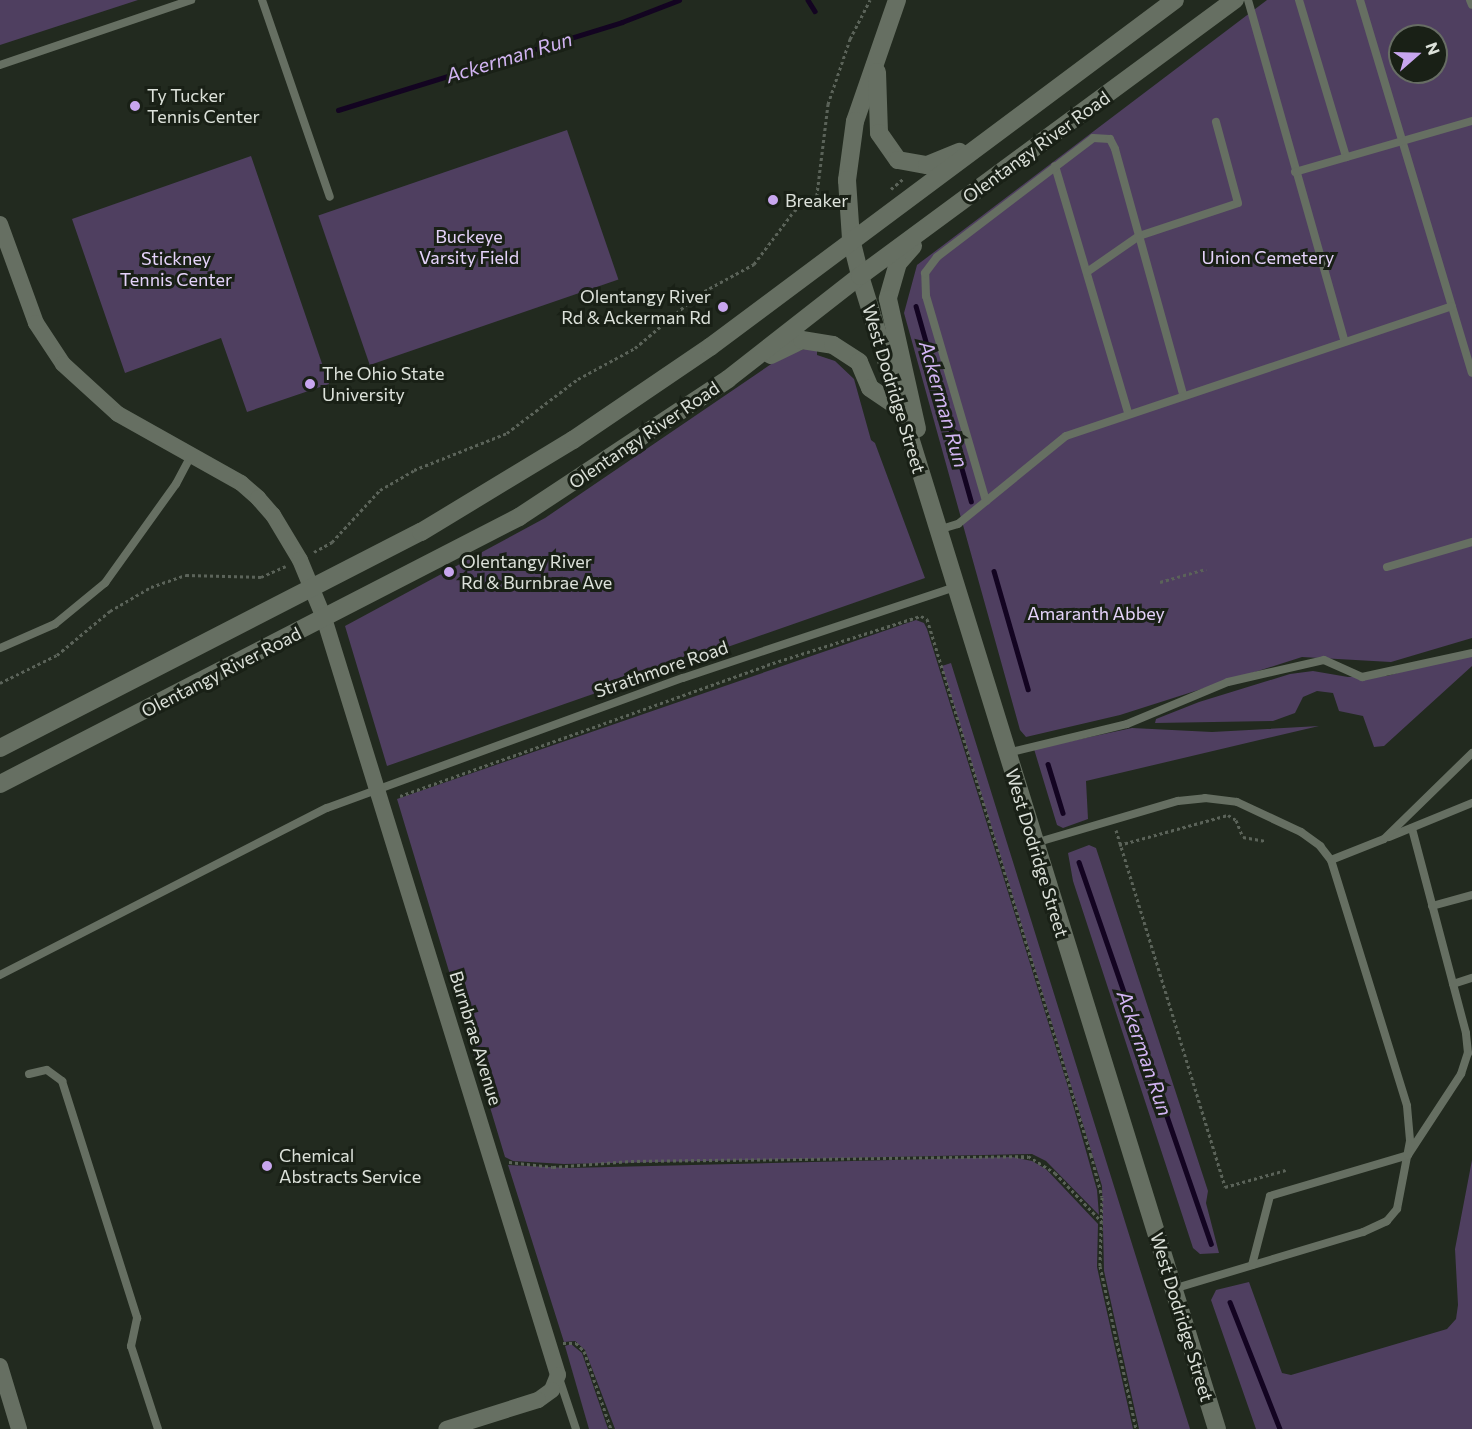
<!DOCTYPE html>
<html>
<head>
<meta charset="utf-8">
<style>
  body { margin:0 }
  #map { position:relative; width:1472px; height:1429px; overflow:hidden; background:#222a1f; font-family:Commissioner,sans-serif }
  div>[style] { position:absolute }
  .green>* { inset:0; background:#4f3f60; transform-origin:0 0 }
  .stream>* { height:4.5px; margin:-2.25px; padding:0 2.25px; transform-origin:2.25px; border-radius:2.25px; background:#130421 }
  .path>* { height:3px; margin-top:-1.5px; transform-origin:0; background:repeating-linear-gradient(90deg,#5b6359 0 3px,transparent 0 6px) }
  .lane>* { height:8px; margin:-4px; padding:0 4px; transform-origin:4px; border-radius:4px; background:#666f62 }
  .street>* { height:16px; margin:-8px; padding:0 8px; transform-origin:8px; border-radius:8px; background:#666f62 }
  .secondary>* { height:18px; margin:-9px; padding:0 9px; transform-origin:9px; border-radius:9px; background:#666f62 }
  .dots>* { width:16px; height:16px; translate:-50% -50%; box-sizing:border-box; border:3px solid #192016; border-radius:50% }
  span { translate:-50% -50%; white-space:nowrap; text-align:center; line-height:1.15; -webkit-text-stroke:6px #192016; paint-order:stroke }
  .poi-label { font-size:18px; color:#dce1da }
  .left { translate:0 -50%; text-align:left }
  .right { translate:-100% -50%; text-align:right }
  .street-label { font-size:18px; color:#dce1da }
  .park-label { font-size:18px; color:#e5d3fa }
  .water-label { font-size:20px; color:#d2b4f3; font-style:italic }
  .north { position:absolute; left:1388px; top:24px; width:60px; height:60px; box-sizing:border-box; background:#192016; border:2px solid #676d64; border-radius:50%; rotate:70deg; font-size:16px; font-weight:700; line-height:24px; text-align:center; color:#dce1da }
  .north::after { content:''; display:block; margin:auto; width:21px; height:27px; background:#c8a6ef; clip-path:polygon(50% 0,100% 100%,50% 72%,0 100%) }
</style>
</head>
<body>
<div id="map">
  <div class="green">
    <i style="clip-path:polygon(0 0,138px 0,0 45px)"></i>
    <i style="clip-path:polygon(evenodd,1267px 0,1472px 0,1472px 638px,1391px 662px,1302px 657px,1120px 715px,1026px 737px,1020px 730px,904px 313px,917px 265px,1267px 0,1400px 36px,1436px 36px,1436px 72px,1400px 72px,1400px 36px)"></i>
    <i style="left:567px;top:130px;width:158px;height:263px;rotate:71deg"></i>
    <i style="clip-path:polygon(251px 156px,329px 384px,247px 412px,221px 338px,125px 373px,72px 219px)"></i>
    <i style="clip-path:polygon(808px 348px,817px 348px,817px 355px,835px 361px,854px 379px,871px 440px,875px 443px,925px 578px,387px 766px,345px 626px,545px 518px,783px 356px)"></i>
    <i style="clip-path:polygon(916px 620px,924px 623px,927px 629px,1068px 1087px,1097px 1190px,1099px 1215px,1046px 1161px,1032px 1154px,564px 1164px,513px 1161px,505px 1157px,397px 799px)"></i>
    <i style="clip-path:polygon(1472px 651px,1472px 666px,1384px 746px,1374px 747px,1363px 716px,1339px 711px,1333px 693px,1317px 691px,1303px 697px,1295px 713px,1273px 721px,1155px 723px,1156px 719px,1199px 702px,1290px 674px,1313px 671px,1348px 677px,1387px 676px)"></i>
    <i style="clip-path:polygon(951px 663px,1127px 1228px,1190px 1429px,1139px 1429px,1104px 1271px,1102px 1186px,942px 666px)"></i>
    <i style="clip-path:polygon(1319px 726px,1086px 781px,1088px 819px,1063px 828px,1057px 825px,1034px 749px,1132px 728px,1212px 732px)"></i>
    <i style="clip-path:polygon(1089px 845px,1096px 848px,1208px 1191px,1206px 1203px,1219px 1253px,1200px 1254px,1193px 1248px,1073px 881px,1068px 853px)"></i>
    <i style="clip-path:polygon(1012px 1157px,1032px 1161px,1046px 1169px,1098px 1224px,1097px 1267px,1133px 1429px,615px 1429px,585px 1350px,575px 1341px,564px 1342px,508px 1165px,569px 1168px)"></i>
    <i style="clip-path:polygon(1472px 1160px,1472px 1429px,1256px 1429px,1211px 1300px,1216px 1290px,1249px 1282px,1282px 1373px,1291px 1375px,1447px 1329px,1456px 1319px,1458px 1305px,1455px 1249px)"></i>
    <i style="clip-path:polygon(571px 1344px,582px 1353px,608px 1429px,589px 1429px,565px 1346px)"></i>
  </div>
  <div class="stream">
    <i style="left:808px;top:0;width:13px;rotate:58deg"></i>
    <i style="left:338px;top:110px;width:297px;rotate:-17.2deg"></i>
    <i style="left:622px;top:22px;width:61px;rotate:-21.1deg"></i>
    <i style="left:916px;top:306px;width:203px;rotate:74.2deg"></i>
    <i style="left:994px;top:571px;width:123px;rotate:73.9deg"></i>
    <i style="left:1048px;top:764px;width:51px;rotate:73deg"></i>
    <i style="left:1079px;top:862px;width:404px;rotate:70.9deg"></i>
    <i style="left:1230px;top:1302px;width:136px;rotate:68.5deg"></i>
  </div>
  <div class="path">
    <i style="left:891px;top:189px;width:17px;rotate:-40deg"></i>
    <i style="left:314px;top:552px;width:21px;rotate:-29deg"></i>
    <i style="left:332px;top:542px;width:71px;rotate:-47.3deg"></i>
    <i style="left:380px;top:490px;width:39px;rotate:-30deg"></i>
    <i style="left:414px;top:470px;width:100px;rotate:-21.7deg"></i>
    <i style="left:507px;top:433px;width:89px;rotate:-37.3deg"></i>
    <i style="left:578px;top:379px;width:65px;rotate:-28.5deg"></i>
    <i style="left:635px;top:348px;width:84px;rotate:-40.2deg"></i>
    <i style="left:699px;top:294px;width:63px;rotate:-28.6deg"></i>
    <i style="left:754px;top:264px;width:66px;rotate:-53deg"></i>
    <i style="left:794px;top:211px;width:16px;rotate:-35deg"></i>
    <i style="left:807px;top:202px;width:9px"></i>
    <i style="left:816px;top:202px;width:99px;rotate:-83deg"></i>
    <i style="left:828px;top:104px;width:69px;rotate:-71.3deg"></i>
    <i style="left:850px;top:39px;width:44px;rotate:-62.9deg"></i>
    <i style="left:1160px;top:582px;width:48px;rotate:-15.8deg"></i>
    <i style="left:0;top:683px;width:64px;rotate:-26.2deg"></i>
    <i style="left:57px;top:655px;width:69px;rotate:-39.7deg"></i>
    <i style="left:110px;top:611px;width:48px;rotate:-30.3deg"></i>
    <i style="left:151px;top:587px;width:37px;rotate:-19deg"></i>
    <i style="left:186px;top:575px;width:75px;rotate:1.5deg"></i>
    <i style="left:261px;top:577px;width:27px;rotate:-24deg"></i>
    <i style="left:400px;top:796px;width:390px;rotate:-19.6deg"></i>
    <i style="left:767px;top:665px;width:162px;rotate:-17.7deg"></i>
    <i style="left:921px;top:616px;width:7px;rotate:27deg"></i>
    <i style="left:927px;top:619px;width:561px;rotate:72.99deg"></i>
    <i style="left:1091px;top:1155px;width:43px;rotate:75.3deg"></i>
    <i style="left:1102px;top:1197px;width:69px;rotate:91.7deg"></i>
    <i style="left:1100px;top:1266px;width:167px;rotate:77.5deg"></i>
    <i style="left:1116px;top:830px;width:373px;rotate:73deg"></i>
    <i style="left:1225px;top:1187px;width:63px;rotate:-15.6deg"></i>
    <i style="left:1119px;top:845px;width:113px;rotate:-15.4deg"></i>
    <i style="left:1228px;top:815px;width:9px;rotate:32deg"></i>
    <i style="left:1236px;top:820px;width:18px;rotate:68deg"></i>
    <i style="left:1243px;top:837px;width:23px;rotate:10deg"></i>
    <i style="left:509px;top:1162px;width:44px;rotate:6.5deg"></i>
    <i style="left:553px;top:1167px;width:78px;rotate:-4.4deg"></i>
    <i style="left:631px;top:1161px;width:397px;rotate:-0.7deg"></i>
    <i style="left:1028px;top:1156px;width:32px;rotate:32deg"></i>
    <i style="left:1055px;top:1173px;width:68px;rotate:46.2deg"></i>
    <i style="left:563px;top:1343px;width:13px"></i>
    <i style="left:576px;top:1343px;width:11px;rotate:45deg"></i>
    <i style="left:584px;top:1351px;width:83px;rotate:70.9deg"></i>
  </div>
  <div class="lane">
    <i style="left:262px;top:0;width:208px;rotate:71deg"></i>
    <i style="left:1248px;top:0;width:353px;rotate:74.2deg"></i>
    <i style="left:1299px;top:0;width:164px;rotate:73.3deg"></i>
    <i style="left:1360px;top:0;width:389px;rotate:73.3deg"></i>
    <i style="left:1470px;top:0;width:5px;rotate:68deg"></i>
    <i style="left:0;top:65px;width:202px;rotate:-18.8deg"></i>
    <i style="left:1055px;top:166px;width:258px;rotate:73.5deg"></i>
    <i style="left:1295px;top:172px;width:184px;rotate:-16.1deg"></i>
    <i style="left:1087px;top:272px;width:63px;rotate:-34.7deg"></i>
    <i style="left:1139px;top:236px;width:104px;rotate:-18.4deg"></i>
    <i style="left:1238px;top:203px;width:84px;rotate:-105.2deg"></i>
    <i style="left:986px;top:501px;width:214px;rotate:-106.3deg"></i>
    <i style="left:926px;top:296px;width:23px;rotate:-92deg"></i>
    <i style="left:925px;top:273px;width:20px;rotate:-53deg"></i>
    <i style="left:937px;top:257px;width:196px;rotate:-37.3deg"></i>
    <i style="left:1093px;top:138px;width:17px;rotate:3deg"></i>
    <i style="left:1110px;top:139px;width:11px;rotate:63deg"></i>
    <i style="left:1115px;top:149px;width:254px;rotate:74.5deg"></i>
    <i style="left:938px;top:530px;width:21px;rotate:-17deg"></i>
    <i style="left:958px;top:524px;width:139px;rotate:-39.2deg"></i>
    <i style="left:1066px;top:436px;width:407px;rotate:-18.6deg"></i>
    <i style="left:1387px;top:567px;width:89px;rotate:-16.4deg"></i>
    <i style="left:0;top:648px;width:60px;rotate:-23.6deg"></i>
    <i style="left:55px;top:624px;width:65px;rotate:-39.4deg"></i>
    <i style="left:105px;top:583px;width:122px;rotate:-54.4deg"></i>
    <i style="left:176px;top:484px;width:32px;rotate:-62deg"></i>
    <i style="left:1007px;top:753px;width:123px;rotate:-13.6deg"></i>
    <i style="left:1127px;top:724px;width:109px;rotate:-22.6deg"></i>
    <i style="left:1228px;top:682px;width:98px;rotate:-12.9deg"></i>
    <i style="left:1324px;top:660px;width:42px;rotate:24.1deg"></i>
    <i style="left:1362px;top:677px;width:113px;rotate:-12.3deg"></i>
    <i style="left:1389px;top:837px;width:90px;rotate:-22.3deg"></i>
    <i style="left:1035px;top:843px;width:149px;rotate:-16.4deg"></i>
    <i style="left:1178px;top:801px;width:27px;rotate:-6deg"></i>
    <i style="left:1205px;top:798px;width:32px;rotate:7deg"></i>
    <i style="left:1237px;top:802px;width:71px;rotate:25.1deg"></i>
    <i style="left:1301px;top:832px;width:24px;rotate:36deg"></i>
    <i style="left:1320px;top:846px;width:18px;rotate:52deg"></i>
    <i style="left:1331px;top:860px;width:257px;rotate:72.8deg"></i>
    <i style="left:1407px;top:1106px;width:35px;rotate:85deg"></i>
    <i style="left:1410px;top:1141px;width:69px;rotate:100.8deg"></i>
    <i style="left:1397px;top:1209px;width:16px;rotate:130deg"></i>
    <i style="left:1387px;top:1221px;width:26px;rotate:155deg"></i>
    <i style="left:1363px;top:1232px;width:198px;rotate:163.3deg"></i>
    <i style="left:1331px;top:860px;width:57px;rotate:-21.6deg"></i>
    <i style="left:1384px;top:839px;width:123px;rotate:-44.3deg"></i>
    <i style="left:1432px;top:906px;width:41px;rotate:-15.4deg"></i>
    <i style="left:0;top:975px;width:367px;rotate:-27.1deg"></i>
    <i style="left:327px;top:808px;width:379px;rotate:-20.1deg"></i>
    <i style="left:683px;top:678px;width:287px;rotate:-18.5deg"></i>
    <i style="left:1453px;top:984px;width:20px;rotate:-18deg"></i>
    <i style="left:29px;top:1074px;width:18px;rotate:-13deg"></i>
    <i style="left:47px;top:1070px;width:19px;rotate:36deg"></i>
    <i style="left:62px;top:1081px;width:249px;rotate:72.4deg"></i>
    <i style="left:137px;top:1318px;width:29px;rotate:102deg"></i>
    <i style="left:131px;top:1346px;width:87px;rotate:72deg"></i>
    <i style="left:1252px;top:1265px;width:71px;rotate:-75.4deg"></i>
    <i style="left:1270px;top:1196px;width:144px;rotate:-16.5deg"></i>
    <i style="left:1408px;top:1155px;width:97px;rotate:-56.8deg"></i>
    <i style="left:1461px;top:1074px;width:22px;rotate:-72deg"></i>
    <i style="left:1468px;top:1053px;width:20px;rotate:-96deg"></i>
    <i style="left:1466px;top:1033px;width:212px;rotate:-104.8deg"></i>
    <i style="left:559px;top:1378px;width:54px;rotate:71.6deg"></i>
  </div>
  <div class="street">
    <i style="left:0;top:224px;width:105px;rotate:70deg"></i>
    <i style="left:36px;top:323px;width:49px;rotate:56.6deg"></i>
    <i style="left:63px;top:364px;width:74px;rotate:42.3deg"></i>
    <i style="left:118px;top:414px;width:141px;rotate:29.3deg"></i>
    <i style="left:241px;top:483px;width:23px;rotate:41deg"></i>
    <i style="left:258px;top:498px;width:23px;rotate:49deg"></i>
    <i style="left:273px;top:515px;width:52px;rotate:59deg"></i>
    <i style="left:300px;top:560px;width:63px;rotate:67.5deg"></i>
    <i style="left:324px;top:618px;width:792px;rotate:72.82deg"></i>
    <i style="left:558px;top:1375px;width:16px;rotate:112deg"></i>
    <i style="left:552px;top:1390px;width:17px;rotate:144deg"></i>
    <i style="left:538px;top:1400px;width:96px;rotate:162.5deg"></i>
    <i style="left:0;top:1366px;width:66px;rotate:73.2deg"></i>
  </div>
  <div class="secondary">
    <i style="left:897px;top:0;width:128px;rotate:109.1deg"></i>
    <i style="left:855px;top:121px;width:60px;rotate:97.7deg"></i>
    <i style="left:847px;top:180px;width:59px;rotate:86.1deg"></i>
    <i style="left:851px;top:239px;width:38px;rotate:76deg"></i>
    <i style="left:860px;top:276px;width:1207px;rotate:72.8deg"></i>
    <i style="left:877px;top:72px;width:61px;rotate:88.1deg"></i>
    <i style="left:879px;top:133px;width:33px;rotate:55deg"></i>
    <i style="left:898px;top:160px;width:29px;rotate:10deg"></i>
    <i style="left:927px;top:165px;width:35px;rotate:-22deg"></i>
    <i style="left:913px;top:246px;width:23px;rotate:131deg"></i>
    <i style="left:898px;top:263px;width:37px;rotate:106deg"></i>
    <i style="left:888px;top:299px;width:133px;rotate:77.4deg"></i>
    <i style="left:771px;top:355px;width:34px;rotate:-26deg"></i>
    <i style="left:802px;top:340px;width:31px;rotate:9deg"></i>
    <i style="left:833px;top:345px;width:31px;rotate:33deg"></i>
    <i style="left:859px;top:362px;width:28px;rotate:67deg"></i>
    <i style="left:870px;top:388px;width:37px;rotate:34deg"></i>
    <i style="left:0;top:748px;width:473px;rotate:-27.2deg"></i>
    <i style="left:421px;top:532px;width:178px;rotate:-31.2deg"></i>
    <i style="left:573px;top:440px;width:166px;rotate:-34.2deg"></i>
    <i style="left:710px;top:347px;width:580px;rotate:-36.73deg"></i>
    <i style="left:0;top:784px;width:584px;rotate:-27.22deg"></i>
    <i style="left:519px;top:517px;width:250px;rotate:-33.4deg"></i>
    <i style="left:728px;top:379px;width:167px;rotate:-38deg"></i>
    <i style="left:860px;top:276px;width:466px;rotate:-36.4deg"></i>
  </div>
  <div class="dots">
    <i style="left:135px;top:106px;background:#c8a6ef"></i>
    <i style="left:773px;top:200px;background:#c8a6ef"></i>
    <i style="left:723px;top:307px;background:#c8a6ef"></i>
    <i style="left:310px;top:384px;background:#c8a6ef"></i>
    <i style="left:449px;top:572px;background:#c8a6ef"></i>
    <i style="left:267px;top:1166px;background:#c8a6ef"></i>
  </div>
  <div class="poi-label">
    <span class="left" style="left:147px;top:106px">Ty Tucker<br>Tennis Center</span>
    <span class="left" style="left:785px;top:200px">Breaker</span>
    <span class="right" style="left:711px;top:307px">Olentangy River<br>Rd &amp; Ackerman Rd</span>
    <span class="left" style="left:322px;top:384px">The Ohio State<br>University</span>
    <span class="left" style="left:461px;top:572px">Olentangy River<br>Rd &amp; Burnbrae Ave</span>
    <span class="left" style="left:279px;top:1166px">Chemical<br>Abstracts Service</span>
  </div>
  <div class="street-label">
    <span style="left:1036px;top:147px;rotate:-36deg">Olentangy River Road</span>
    <span style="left:894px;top:389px;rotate:73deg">West Dodridge Street</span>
    <span style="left:644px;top:435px;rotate:-34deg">Olentangy River Road</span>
    <span style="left:661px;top:669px;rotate:-19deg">Strathmore Road</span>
    <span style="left:221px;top:672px;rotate:-27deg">Olentangy River Road</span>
    <span style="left:1037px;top:853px;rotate:73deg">West Dodridge Street</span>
    <span style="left:476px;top:1038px;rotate:73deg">Burnbrae Avenue</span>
    <span style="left:1182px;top:1317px;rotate:73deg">West Dodridge Street</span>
  </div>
  <div class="park-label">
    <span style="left:469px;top:247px">Buckeye<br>Varsity Field</span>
    <span style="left:1268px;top:257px">Union Cemetery</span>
    <span style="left:176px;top:269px">Stickney<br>Tennis Center</span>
    <span style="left:1096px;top:613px">Amaranth Abbey</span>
  </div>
  <div class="water-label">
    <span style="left:509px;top:57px;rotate:-17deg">Ackerman Run</span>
    <span style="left:944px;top:404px;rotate:74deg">Ackerman Run</span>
    <span style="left:1145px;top:1053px;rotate:71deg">Ackerman Run</span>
  </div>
  <div class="north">N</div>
</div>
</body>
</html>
